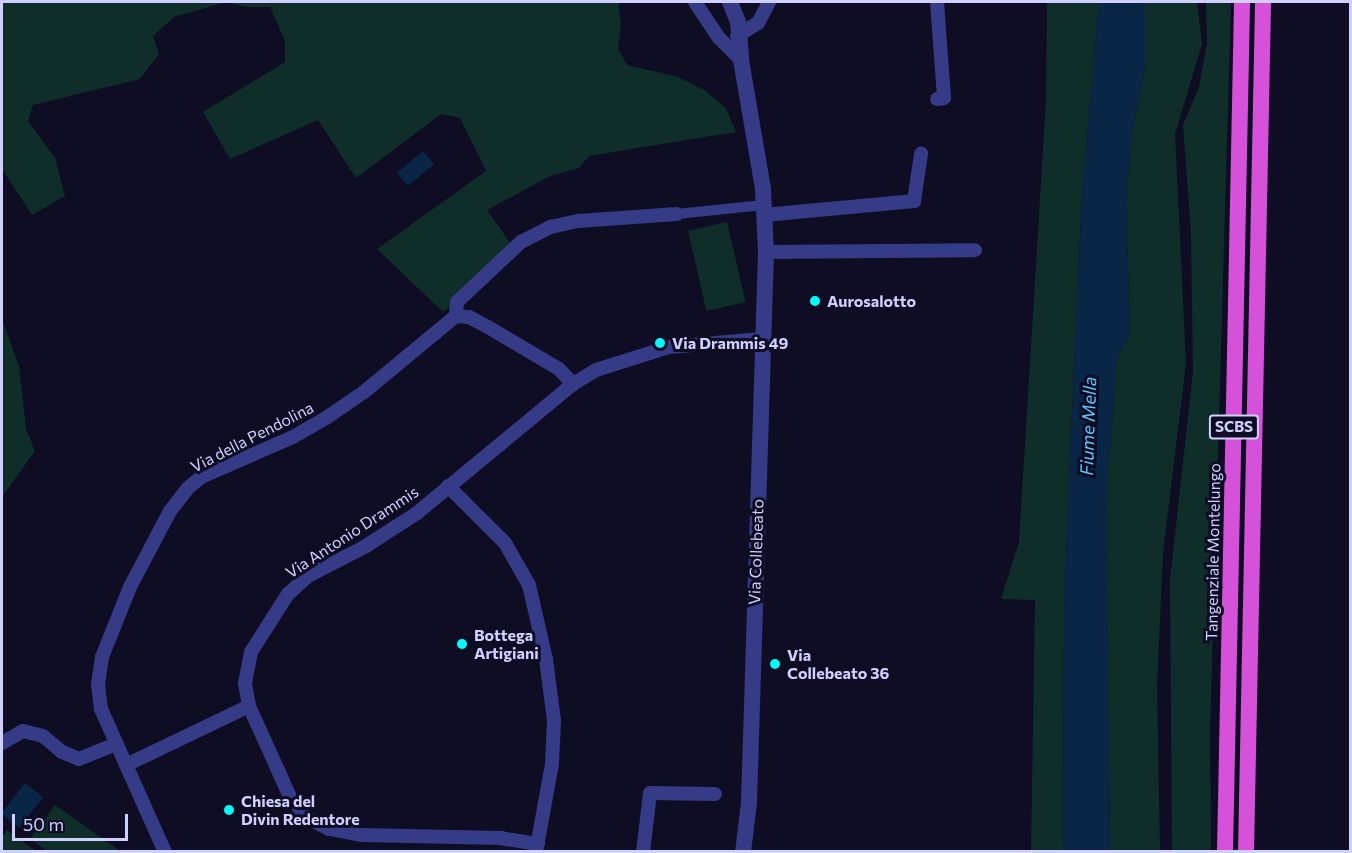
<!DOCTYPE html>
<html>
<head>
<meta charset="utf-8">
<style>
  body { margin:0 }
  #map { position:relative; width:1352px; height:853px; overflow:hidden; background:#0e0d24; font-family:Commissioner,sans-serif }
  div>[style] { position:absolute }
  .green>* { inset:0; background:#0f2e2a; transform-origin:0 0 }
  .water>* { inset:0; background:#092647; transform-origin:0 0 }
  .pedestrian>* { height:10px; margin:-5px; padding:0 5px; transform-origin:5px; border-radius:5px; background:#353b86 }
  .minor>* { height:14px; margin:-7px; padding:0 7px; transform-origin:7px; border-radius:7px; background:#353b86 }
  .tertiary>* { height:16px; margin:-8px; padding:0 8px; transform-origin:8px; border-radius:8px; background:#353b86 }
  .trunk>* { height:16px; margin:-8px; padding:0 8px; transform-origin:8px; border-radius:8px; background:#d651da }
  .dots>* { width:16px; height:16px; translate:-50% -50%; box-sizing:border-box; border:3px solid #0e0d24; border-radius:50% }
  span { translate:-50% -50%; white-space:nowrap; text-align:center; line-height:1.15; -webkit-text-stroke:6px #0e0d24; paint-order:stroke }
  .shield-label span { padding:2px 4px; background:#0e0d24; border:2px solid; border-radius:4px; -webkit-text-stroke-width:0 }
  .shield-label { font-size:15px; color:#d0d0ff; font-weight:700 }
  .poi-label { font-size:16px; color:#d0d0ff; font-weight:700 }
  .left { translate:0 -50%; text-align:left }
  .street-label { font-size:16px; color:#d0d0ff }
  .water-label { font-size:18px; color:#5ec6ff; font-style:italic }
  .frame { position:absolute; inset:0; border:3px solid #d0d0ff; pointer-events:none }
  .scale { position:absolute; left:12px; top:814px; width:116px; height:27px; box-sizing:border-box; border:3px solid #d0d0ff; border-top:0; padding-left:8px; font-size:18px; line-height:21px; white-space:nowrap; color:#d0d0ff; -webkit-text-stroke:4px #0e0d24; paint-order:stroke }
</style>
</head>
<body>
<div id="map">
  <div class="green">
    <i style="clip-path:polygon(2px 2px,226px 2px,174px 17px,153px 36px,159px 54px,140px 79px,33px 105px,28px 121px,55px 158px,65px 196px,32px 215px,2px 169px)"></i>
    <i style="clip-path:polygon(226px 2px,618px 2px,621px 24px,618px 49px,627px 65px,678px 77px,704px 90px,726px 108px,736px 132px,589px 156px,579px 168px,550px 176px,487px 210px,518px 254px,443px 312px,377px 249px,486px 171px,460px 118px,441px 114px,356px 178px,318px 120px,230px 159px,203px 112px,285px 62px,285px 41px,270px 7px,247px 7px)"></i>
    <i style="clip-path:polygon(1047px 2px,1099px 2px,1082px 195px,1070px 454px,1064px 613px,1063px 851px,1031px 851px,1035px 600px,1001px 599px,1019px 542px,1046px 101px)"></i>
    <i style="clip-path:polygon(1145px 2px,1197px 2px,1202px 44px,1175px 134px,1186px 363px,1163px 553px,1157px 685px,1160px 851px,1110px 852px,1106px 501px,1117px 357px,1130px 333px,1126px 202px,1132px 133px,1145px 68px)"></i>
    <i style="clip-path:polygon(1206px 2px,1231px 2px,1210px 731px,1211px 851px,1172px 852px,1170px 580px,1193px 372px,1191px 233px,1183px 125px,1199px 87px,1207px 44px)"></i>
    <i style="left:727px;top:222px;width:82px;height:40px;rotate:77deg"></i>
    <i style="clip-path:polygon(2px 319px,19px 366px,26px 429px,35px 451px,2px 497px)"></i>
    <i style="clip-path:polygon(55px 805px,120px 851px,47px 851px,30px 839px)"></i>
    <i style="clip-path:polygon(7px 830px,36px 851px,2px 851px,2px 837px)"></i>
  </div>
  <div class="water">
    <i style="clip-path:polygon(1099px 2px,1145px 2px,1145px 68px,1132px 133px,1126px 202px,1130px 333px,1117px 357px,1106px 501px,1110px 851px,1063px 852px,1064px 613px,1070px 454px,1082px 195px)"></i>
    <i style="left:423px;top:151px;width:17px;height:34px;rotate:50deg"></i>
    <i style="left:25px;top:783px;width:23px;height:39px;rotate:38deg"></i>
  </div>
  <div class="pedestrian">
    <i style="left:677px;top:214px;width:87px;rotate:-5.9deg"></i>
  </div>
  <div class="minor">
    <i style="left:695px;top:2px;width:43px;rotate:56.3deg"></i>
    <i style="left:719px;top:38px;width:31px;rotate:45deg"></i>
    <i style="left:937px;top:2px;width:96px;rotate:85.8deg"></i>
    <i style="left:944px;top:98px;width:7px;rotate:172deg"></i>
    <i style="left:737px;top:36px;width:25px;rotate:-32deg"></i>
    <i style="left:758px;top:23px;width:24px;rotate:-62deg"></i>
    <i style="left:764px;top:215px;width:151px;rotate:-5.3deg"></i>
    <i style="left:914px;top:201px;width:48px;rotate:-81.5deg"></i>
    <i style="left:766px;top:252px;width:209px;rotate:-0.5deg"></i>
    <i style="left:456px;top:316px;width:14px;rotate:-86deg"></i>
    <i style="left:457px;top:302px;width:88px;rotate:-43.2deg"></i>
    <i style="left:521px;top:242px;width:34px;rotate:-27deg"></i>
    <i style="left:551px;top:227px;width:28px;rotate:-13deg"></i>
    <i style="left:578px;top:221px;width:99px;rotate:-4deg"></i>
    <i style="left:448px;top:486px;width:81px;rotate:45deg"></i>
    <i style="left:505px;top:543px;width:48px;rotate:60.3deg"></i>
    <i style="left:529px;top:585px;width:76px;rotate:77.1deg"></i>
    <i style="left:546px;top:659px;width:63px;rotate:82.6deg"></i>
    <i style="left:554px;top:721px;width:43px;rotate:92.7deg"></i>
    <i style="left:552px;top:764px;width:89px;rotate:100.3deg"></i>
    <i style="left:2px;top:743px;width:24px;rotate:-30deg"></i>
    <i style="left:23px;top:731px;width:21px;rotate:14deg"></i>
    <i style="left:43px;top:736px;width:25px;rotate:40deg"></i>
    <i style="left:62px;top:752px;width:18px;rotate:22deg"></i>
    <i style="left:79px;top:759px;width:40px;rotate:-22deg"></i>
    <i style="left:126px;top:765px;width:136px;rotate:-25.6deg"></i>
    <i style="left:538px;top:844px;width:37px;rotate:-171deg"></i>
    <i style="left:501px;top:838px;width:140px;rotate:-178.8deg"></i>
    <i style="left:361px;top:835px;width:33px;rotate:-169deg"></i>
    <i style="left:329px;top:829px;width:22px;rotate:-153deg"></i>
    <i style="left:309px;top:819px;width:27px;rotate:-132deg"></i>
    <i style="left:291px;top:799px;width:102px;rotate:-114.3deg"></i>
    <i style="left:249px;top:706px;width:23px;rotate:-100deg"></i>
    <i style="left:245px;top:683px;width:32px;rotate:-79deg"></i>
    <i style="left:251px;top:652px;width:69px;rotate:-57.5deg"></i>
    <i style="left:288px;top:594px;width:27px;rotate:-42deg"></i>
    <i style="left:308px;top:576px;width:65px;rotate:-27.3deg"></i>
    <i style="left:366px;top:546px;width:61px;rotate:-32.9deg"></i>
    <i style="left:417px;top:513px;width:202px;rotate:-39.6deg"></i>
    <i style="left:573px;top:384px;width:27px;rotate:-31deg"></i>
    <i style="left:596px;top:370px;width:77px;rotate:-17.5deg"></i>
    <i style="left:669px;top:347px;width:93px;rotate:-4.9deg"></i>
    <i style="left:165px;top:852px;width:157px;rotate:-114.1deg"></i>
    <i style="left:101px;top:709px;width:24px;rotate:-97deg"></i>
    <i style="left:98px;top:685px;width:28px;rotate:-82deg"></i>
    <i style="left:102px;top:657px;width:75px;rotate:-68.2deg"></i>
    <i style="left:130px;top:587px;width:86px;rotate:-62.2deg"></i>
    <i style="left:170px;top:511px;width:29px;rotate:-52deg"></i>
    <i style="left:188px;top:488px;width:17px;rotate:-40deg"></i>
    <i style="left:201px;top:477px;width:100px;rotate:-23.5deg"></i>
    <i style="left:293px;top:437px;width:38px;rotate:-30deg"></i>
    <i style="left:326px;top:418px;width:46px;rotate:-34.4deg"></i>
    <i style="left:364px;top:392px;width:119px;rotate:-39.6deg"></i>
    <i style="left:456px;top:316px;width:13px;rotate:4deg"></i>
    <i style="left:469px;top:317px;width:21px;rotate:28deg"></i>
    <i style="left:488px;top:327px;width:82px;rotate:30.6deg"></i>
    <i style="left:559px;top:369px;width:21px;rotate:47deg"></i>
    <i style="left:643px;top:852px;width:59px;rotate:-83.2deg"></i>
    <i style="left:650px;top:793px;width:65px;rotate:0.9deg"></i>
  </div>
  <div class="tertiary">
    <i style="left:730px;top:2px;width:22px;rotate:68deg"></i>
    <i style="left:738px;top:22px;width:38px;rotate:85deg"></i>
    <i style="left:741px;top:60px;width:131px;rotate:80.3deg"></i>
    <i style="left:763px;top:189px;width:63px;rotate:87.3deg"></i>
    <i style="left:766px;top:252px;width:550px;rotate:91.77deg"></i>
    <i style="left:749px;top:802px;width:50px;rotate:96.8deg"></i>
  </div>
  <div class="trunk">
    <i style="left:1225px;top:852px;width:850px;rotate:-88.85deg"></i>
    <i style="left:1246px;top:852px;width:850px;rotate:-88.85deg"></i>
  </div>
  <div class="dots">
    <i style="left:815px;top:301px;background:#00fbf9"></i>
    <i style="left:660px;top:343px;background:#00fbf9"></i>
    <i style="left:462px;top:644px;background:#00fbf9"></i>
    <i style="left:775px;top:664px;background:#00fbf9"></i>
    <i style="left:229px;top:810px;background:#00fbf9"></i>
  </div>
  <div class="shield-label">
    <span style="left:1234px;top:427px">SCBS</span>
  </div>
  <div class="poi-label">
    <span class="left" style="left:827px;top:301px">Aurosalotto</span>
    <span class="left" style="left:672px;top:343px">Via Drammis 49</span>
    <span class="left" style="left:474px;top:644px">Bottega<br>Artigiani</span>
    <span class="left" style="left:787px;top:664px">Via<br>Collebeato 36</span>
    <span class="left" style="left:241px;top:810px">Chiesa del<br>Divin Redentore</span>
  </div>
  <div class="street-label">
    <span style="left:252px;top:437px;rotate:-27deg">Via della Pendolina</span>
    <span style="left:352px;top:532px;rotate:-33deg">Via Antonio Drammis</span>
    <span style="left:756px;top:552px;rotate:-88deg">Via Collebeato</span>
    <span style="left:1213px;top:552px;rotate:-89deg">Tangenziale Montelungo</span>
  </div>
  <div class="water-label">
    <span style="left:1088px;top:426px;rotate:-88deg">Fiume Mella</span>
  </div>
  <div class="frame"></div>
  <div class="scale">50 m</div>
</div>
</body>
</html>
